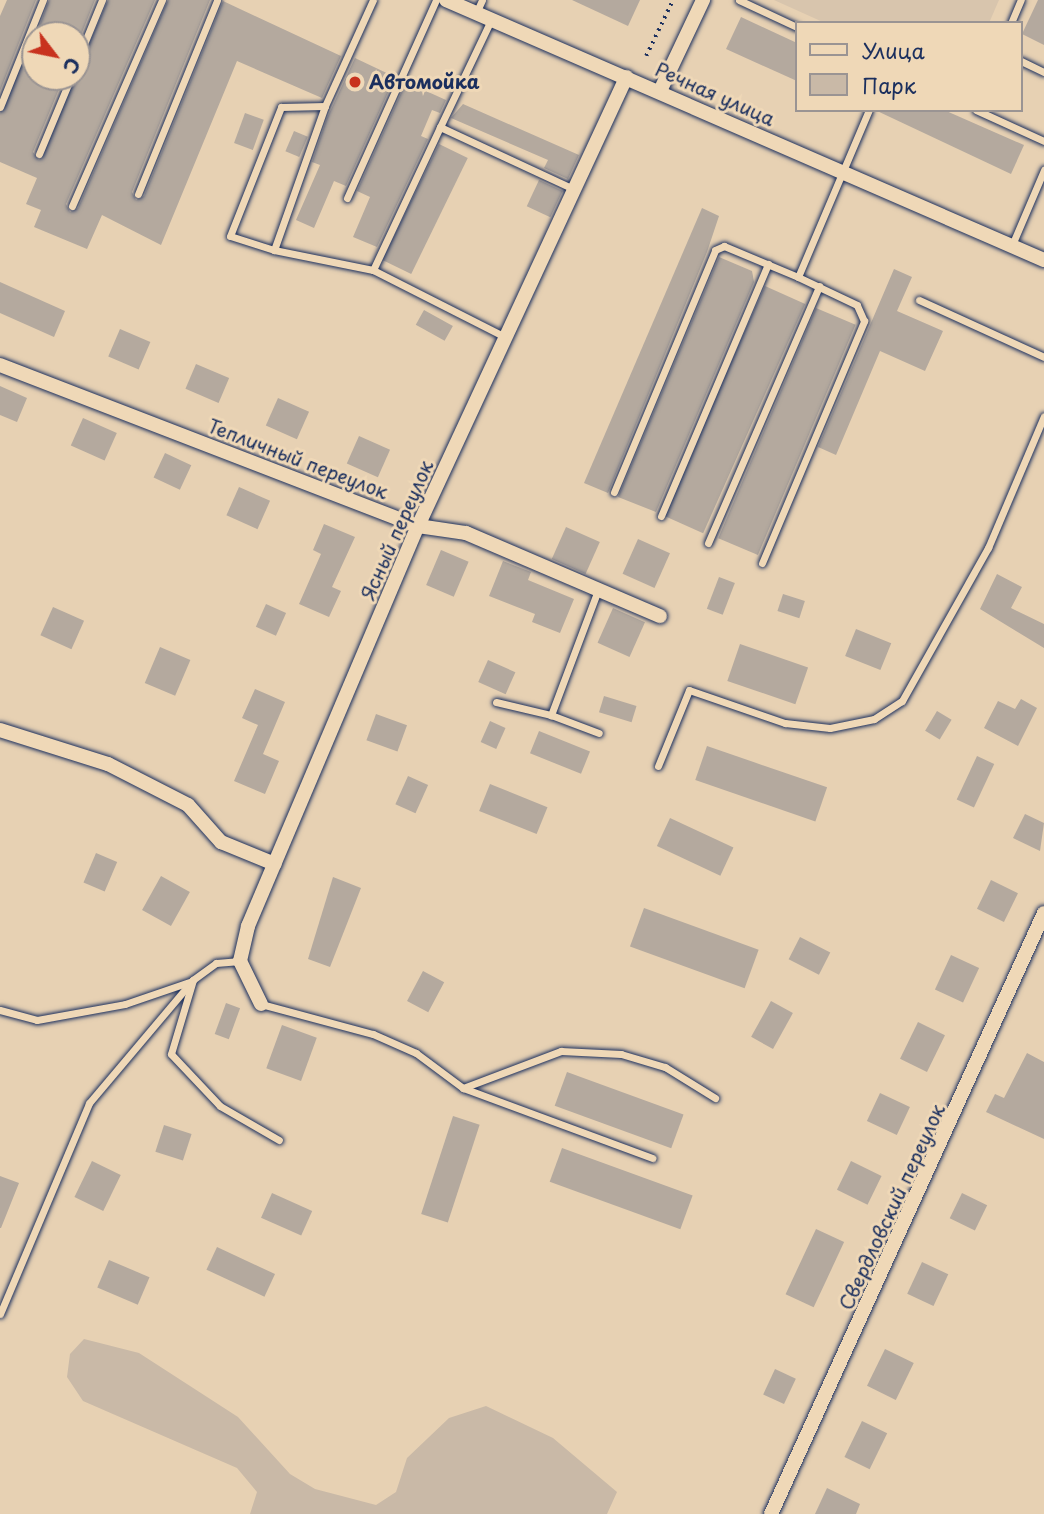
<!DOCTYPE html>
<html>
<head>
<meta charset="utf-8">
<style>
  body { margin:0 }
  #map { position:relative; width:1044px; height:1514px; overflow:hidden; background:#e7d1b3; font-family:"Playpen Sans",sans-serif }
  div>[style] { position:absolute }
  .built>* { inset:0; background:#d8c5ad }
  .green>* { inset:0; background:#c9b9a7 }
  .building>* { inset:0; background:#b4a99e; transform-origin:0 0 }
  .path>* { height:3.5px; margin-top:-1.75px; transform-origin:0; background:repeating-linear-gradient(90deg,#1b2f5e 0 2px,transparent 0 7px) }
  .roads { filter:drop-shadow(0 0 2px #1b2f5e) drop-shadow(0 0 2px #1b2f5e) }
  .lane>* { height:7px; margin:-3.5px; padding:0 3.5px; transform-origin:3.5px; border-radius:3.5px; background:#efd8b7 }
  .street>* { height:14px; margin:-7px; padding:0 7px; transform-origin:7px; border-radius:7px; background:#efd8b7 }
  .dots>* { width:19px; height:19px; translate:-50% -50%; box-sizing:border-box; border:4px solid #efd8b7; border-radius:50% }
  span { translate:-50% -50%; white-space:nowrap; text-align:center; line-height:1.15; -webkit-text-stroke:6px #efd8b7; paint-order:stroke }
  .poi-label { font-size:19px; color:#1b2f5e; font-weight:700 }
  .left { translate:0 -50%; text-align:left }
  .street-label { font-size:19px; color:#1b2f5e }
  .legend { position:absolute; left:795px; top:21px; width:228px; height:91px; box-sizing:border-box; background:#efd8b7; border:2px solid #9a9493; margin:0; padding:9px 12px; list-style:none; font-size:21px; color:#1b2f5e }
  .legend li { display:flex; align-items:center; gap:14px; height:35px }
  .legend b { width:35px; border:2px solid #9a9493 }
  .north { position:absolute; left:21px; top:21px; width:70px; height:70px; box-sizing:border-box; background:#efd8b7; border:2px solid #9a9493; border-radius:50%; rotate:122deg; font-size:19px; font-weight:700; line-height:28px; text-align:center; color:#1b2f5e }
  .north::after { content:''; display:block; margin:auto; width:24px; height:32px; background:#c8321e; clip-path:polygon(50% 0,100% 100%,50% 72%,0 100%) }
</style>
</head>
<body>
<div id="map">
  <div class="built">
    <i style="clip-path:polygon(774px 0,999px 0,989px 23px,825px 23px)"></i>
  </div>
  <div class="green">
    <i style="clip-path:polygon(84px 1339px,139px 1353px,238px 1417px,290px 1474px,315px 1489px,376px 1505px,396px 1492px,407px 1458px,449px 1418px,486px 1406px,553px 1438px,617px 1492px,607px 1514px,250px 1514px,257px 1492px,237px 1468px,83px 1401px,67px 1377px,70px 1354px)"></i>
  </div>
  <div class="building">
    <i style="clip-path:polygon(7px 0,36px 0,0 91px,0 16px)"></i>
    <i style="clip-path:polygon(49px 0,95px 0,81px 35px,36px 35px)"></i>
    <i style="clip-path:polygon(108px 0,155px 0,66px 204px,70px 212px,78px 208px,168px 0,210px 0,132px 192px,136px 200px,144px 196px,223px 1px,341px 56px,322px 98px,237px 61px,161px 245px,102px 215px,87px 249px,34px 227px,41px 210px,26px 204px,37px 178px,0 162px,0 113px,35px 36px,35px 77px,64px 77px,33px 152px,39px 160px)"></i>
    <i style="clip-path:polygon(572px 0,640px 0,628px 26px)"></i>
    <i style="clip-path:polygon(1038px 0,1044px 0,1044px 45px,1022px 34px)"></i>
    <i style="clip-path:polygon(741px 17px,797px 43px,797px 81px,726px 49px)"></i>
    <i style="clip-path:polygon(355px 58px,395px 77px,346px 186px,334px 181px,314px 228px,296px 220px,320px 165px,312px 162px,327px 118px)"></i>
    <i style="clip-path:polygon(406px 82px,446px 100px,440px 113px,432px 110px,421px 136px,428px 139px,377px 247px,353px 237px,370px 197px,357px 191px)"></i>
    <i style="clip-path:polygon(463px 104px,579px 155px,568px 179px,544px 168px,548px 160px,451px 118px)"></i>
    <i style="clip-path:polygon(875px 110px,944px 110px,1024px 145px,1011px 174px)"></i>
    <i style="left:245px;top:113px;width:20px;height:32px;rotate:20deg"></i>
    <i style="left:294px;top:131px;width:15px;height:22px;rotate:23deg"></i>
    <i style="left:439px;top:144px;width:32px;height:129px;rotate:26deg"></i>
    <i style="left:539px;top:180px;width:26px;height:29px;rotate:25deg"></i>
    <i style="clip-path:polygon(702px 208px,719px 216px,707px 252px,608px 493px,584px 483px)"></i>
    <i style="clip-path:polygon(719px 257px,752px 271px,754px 282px,656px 512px,618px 497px)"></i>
    <i style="clip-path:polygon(894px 269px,912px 277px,897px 311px,943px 331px,925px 371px,880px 351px,836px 455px,818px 447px)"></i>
    <i style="clip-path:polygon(0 282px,65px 311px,54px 337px,0 313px)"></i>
    <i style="left:765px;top:286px;width:44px;height:251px;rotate:24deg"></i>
    <i style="left:816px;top:308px;width:43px;height:250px;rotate:23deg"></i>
    <i style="left:424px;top:310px;width:33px;height:17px;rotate:29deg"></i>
    <i style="left:120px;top:329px;width:33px;height:30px;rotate:23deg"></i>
    <i style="left:196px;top:364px;width:36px;height:27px;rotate:23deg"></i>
    <i style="clip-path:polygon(0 386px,27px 398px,17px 422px,0 415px)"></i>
    <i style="left:278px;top:398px;width:34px;height:30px;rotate:24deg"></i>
    <i style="left:83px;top:418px;width:37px;height:30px;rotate:24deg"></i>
    <i style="left:359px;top:436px;width:34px;height:30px;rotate:24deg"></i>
    <i style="left:165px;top:453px;width:29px;height:27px;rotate:25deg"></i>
    <i style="left:239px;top:487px;width:34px;height:31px;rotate:24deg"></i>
    <i style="clip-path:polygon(324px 524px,355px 537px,332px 587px,341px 591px,329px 617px,299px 604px,321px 554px,313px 550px)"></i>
    <i style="left:566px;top:527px;width:37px;height:35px;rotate:24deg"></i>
    <i style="left:638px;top:539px;width:35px;height:38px;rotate:24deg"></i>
    <i style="left:441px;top:550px;width:30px;height:38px;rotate:23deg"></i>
    <i style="clip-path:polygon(503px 561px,531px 572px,528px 580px,574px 599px,560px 633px,532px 622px,535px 614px,489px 596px)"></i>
    <i style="clip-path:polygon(997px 574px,1022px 587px,1011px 608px,1044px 624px,1044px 648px,980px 609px)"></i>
    <i style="left:719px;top:577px;width:17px;height:34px;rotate:21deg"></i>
    <i style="left:783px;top:594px;width:23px;height:18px;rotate:18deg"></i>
    <i style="left:266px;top:604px;width:22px;height:25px;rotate:24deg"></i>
    <i style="left:53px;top:607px;width:34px;height:31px;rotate:24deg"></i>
    <i style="left:613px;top:608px;width:35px;height:38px;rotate:24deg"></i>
    <i style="left:856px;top:629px;width:38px;height:29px;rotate:22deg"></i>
    <i style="left:740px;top:644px;width:72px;height:39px;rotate:19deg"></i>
    <i style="left:160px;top:647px;width:33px;height:39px;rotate:23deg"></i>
    <i style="left:488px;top:660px;width:30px;height:24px;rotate:24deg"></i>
    <i style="clip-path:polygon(255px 689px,285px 702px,263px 754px,279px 761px,265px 794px,234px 781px,258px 725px,242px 718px)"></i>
    <i style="left:604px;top:696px;width:34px;height:17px;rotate:17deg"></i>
    <i style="clip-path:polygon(1021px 699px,1037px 708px,1018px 746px,984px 728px,998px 701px,1015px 709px)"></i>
    <i style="left:937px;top:711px;width:17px;height:23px;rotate:31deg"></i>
    <i style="left:376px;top:714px;width:33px;height:28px;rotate:20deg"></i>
    <i style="left:490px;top:721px;width:17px;height:23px;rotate:24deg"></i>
    <i style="left:539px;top:731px;width:55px;height:24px;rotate:22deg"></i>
    <i style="left:707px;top:746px;width:127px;height:36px;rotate:19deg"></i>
    <i style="left:977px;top:756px;width:19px;height:48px;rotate:25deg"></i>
    <i style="left:408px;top:776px;width:22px;height:31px;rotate:24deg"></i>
    <i style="left:490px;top:784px;width:62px;height:29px;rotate:22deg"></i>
    <i style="clip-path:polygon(1025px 814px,1044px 823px,1040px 851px,1013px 838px)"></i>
    <i style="left:670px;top:818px;width:70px;height:31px;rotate:25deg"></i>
    <i style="left:96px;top:853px;width:23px;height:32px;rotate:23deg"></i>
    <i style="left:161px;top:876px;width:33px;height:39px;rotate:29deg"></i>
    <i style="clip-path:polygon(333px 877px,361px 888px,330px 967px,308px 959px)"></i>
    <i style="left:991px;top:880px;width:30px;height:32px;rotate:26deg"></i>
    <i style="left:644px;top:908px;width:122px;height:41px;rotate:20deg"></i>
    <i style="left:800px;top:937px;width:34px;height:25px;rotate:27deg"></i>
    <i style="left:951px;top:955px;width:31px;height:38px;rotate:25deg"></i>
    <i style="left:423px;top:971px;width:24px;height:34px;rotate:28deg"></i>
    <i style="left:771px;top:1001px;width:25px;height:41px;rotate:29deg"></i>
    <i style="left:226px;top:1003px;width:15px;height:33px;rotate:20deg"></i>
    <i style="left:918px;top:1022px;width:30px;height:41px;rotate:26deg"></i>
    <i style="left:282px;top:1025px;width:37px;height:46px;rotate:20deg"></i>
    <i style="clip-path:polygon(1027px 1053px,1044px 1062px,1044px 1139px,986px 1112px,995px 1094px,1004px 1098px)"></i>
    <i style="left:567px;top:1072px;width:124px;height:36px;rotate:20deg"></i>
    <i style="left:880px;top:1093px;width:33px;height:31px;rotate:25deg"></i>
    <i style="left:453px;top:1116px;width:28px;height:103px;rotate:18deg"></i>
    <i style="left:164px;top:1125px;width:29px;height:28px;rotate:18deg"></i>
    <i style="left:562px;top:1148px;width:139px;height:36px;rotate:20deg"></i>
    <i style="left:92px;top:1161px;width:32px;height:40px;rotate:26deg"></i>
    <i style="left:851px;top:1161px;width:34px;height:32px;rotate:26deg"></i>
    <i style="clip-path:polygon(0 1176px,19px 1183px,1px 1228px,0 1228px)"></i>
    <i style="left:272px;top:1193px;width:44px;height:27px;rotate:24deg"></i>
    <i style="left:962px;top:1193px;width:28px;height:28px;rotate:26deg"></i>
    <i style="left:816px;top:1229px;width:31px;height:72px;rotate:25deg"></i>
    <i style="left:217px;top:1247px;width:64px;height:25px;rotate:25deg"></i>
    <i style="left:109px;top:1260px;width:44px;height:30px;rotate:23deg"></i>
    <i style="left:922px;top:1262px;width:29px;height:35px;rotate:25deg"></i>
    <i style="left:885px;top:1349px;width:32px;height:41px;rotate:26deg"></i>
    <i style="left:775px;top:1369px;width:23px;height:28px;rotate:25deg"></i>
    <i style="left:862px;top:1421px;width:28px;height:40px;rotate:26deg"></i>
    <i style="clip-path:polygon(827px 1488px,860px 1504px,856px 1514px,815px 1514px)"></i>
  </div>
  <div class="path">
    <i style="left:646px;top:56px;width:62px;rotate:-64.3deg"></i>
  </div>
  <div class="roads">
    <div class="lane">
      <i style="left:373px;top:0;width:116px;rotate:114.4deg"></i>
      <i style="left:325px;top:106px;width:153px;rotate:109.5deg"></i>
      <i style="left:274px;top:250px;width:101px;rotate:11.4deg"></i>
      <i style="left:373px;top:270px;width:150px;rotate:26.9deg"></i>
      <i style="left:739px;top:0;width:64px;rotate:25deg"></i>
      <i style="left:476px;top:13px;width:14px;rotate:-65deg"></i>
      <i style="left:1011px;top:23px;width:25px;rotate:-67deg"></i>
      <i style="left:77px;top:61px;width:66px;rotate:-67.7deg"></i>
      <i style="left:1021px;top:61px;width:25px;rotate:26deg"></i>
      <i style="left:0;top:107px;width:115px;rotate:-68.1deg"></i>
      <i style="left:976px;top:110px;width:75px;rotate:24.5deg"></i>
      <i style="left:440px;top:127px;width:119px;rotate:-64.5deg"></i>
      <i style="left:39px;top:154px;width:83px;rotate:-67.4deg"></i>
      <i style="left:138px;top:194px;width:209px;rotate:-67.8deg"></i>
      <i style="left:347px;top:198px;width:217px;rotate:-65.8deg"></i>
      <i style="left:72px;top:206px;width:225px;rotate:-66.4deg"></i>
      <i style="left:1012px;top:245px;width:82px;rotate:-66.9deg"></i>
      <i style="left:274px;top:250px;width:46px;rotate:-162.3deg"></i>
      <i style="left:230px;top:236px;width:139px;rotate:-68.4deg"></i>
      <i style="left:281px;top:107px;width:44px;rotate:-1.3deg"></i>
      <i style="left:373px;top:270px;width:158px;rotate:-64.9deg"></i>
      <i style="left:440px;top:127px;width:150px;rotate:24.9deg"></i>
      <i style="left:919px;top:300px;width:137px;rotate:24.5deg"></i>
      <i style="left:614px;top:492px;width:262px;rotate:-67.3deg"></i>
      <i style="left:715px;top:250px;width:10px;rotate:-24deg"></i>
      <i style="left:724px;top:246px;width:80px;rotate:22.7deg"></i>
      <i style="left:798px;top:277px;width:181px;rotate:-67deg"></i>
      <i style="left:661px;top:516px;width:274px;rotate:-67deg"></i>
      <i style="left:708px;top:543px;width:280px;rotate:-66.6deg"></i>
      <i style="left:762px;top:563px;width:263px;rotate:-67.1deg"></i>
      <i style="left:864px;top:321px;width:17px;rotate:-114deg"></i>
      <i style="left:857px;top:305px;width:65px;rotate:-154.6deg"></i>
      <i style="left:598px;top:590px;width:134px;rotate:110.6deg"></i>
      <i style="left:551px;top:715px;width:51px;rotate:20.6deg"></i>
      <i style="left:496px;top:702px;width:57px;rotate:13.3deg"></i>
      <i style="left:658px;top:766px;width:82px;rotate:-67.8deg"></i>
      <i style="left:689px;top:690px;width:102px;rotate:19deg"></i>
      <i style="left:785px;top:723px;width:45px;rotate:6.3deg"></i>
      <i style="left:830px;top:728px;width:45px;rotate:-11.6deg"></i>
      <i style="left:874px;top:719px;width:33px;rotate:-33deg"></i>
      <i style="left:902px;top:701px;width:176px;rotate:-60.7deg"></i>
      <i style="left:988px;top:548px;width:143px;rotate:-67deg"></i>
      <i style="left:240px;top:961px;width:24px;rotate:175deg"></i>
      <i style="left:216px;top:963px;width:29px;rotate:144deg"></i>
      <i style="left:193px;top:980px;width:77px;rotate:106.6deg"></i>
      <i style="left:171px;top:1054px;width:71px;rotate:46.7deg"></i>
      <i style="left:220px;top:1106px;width:68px;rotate:30deg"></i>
      <i style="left:261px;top:1004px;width:116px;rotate:15deg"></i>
      <i style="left:373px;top:1034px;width:47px;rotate:23.8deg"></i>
      <i style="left:416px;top:1053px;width:59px;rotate:36.7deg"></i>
      <i style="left:463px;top:1088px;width:105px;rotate:-20.7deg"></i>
      <i style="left:561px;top:1051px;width:60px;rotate:2.9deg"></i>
      <i style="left:621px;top:1054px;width:46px;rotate:16.5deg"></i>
      <i style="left:665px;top:1067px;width:59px;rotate:31.8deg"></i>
      <i style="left:0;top:1010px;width:38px;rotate:15deg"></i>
      <i style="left:37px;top:1020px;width:89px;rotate:-10.3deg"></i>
      <i style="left:125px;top:1004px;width:71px;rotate:-18.9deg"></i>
      <i style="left:463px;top:1088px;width:202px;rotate:20.3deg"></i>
      <i style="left:0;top:1314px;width:229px;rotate:-67.1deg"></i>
      <i style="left:89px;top:1103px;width:161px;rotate:-49.8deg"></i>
    </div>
    <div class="street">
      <i style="left:446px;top:0;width:652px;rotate:23.5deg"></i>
      <i style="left:660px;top:91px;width:101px;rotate:-64.7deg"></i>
      <i style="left:0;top:365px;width:448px;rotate:21.1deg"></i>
      <i style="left:418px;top:526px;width:49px;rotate:8.3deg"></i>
      <i style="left:466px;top:533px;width:211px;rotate:23.2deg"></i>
      <i style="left:0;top:730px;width:113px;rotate:17.5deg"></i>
      <i style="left:108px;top:764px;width:90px;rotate:27.1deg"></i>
      <i style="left:188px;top:805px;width:50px;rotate:48.3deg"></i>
      <i style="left:221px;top:842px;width:58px;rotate:22.2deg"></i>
      <i style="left:261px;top:1004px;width:48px;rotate:-116deg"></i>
      <i style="left:240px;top:961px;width:36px;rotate:-77deg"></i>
      <i style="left:248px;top:926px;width:435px;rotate:-67deg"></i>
      <i style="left:418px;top:526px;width:495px;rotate:-65.1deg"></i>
      <i style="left:771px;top:1514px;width:660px;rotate:-65.57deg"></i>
    </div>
  </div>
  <div class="dots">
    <i style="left:355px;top:82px;background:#c8321e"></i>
  </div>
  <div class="poi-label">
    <span class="left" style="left:369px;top:82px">Автомойка</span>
  </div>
  <div class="street-label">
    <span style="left:715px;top:94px;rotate:24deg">Речная улица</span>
    <span style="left:298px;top:459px;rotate:21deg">Тепличный переулок</span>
    <span style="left:397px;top:530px;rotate:-66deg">Ясный переулок</span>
    <span style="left:892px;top:1207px;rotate:-65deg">Свердловский переулок</span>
  </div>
  <ul class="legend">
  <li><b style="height:9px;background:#efd8b7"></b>Улица</li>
  <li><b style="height:19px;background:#c9b9a7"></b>Парк</li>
  </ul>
  <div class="north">С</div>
</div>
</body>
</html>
